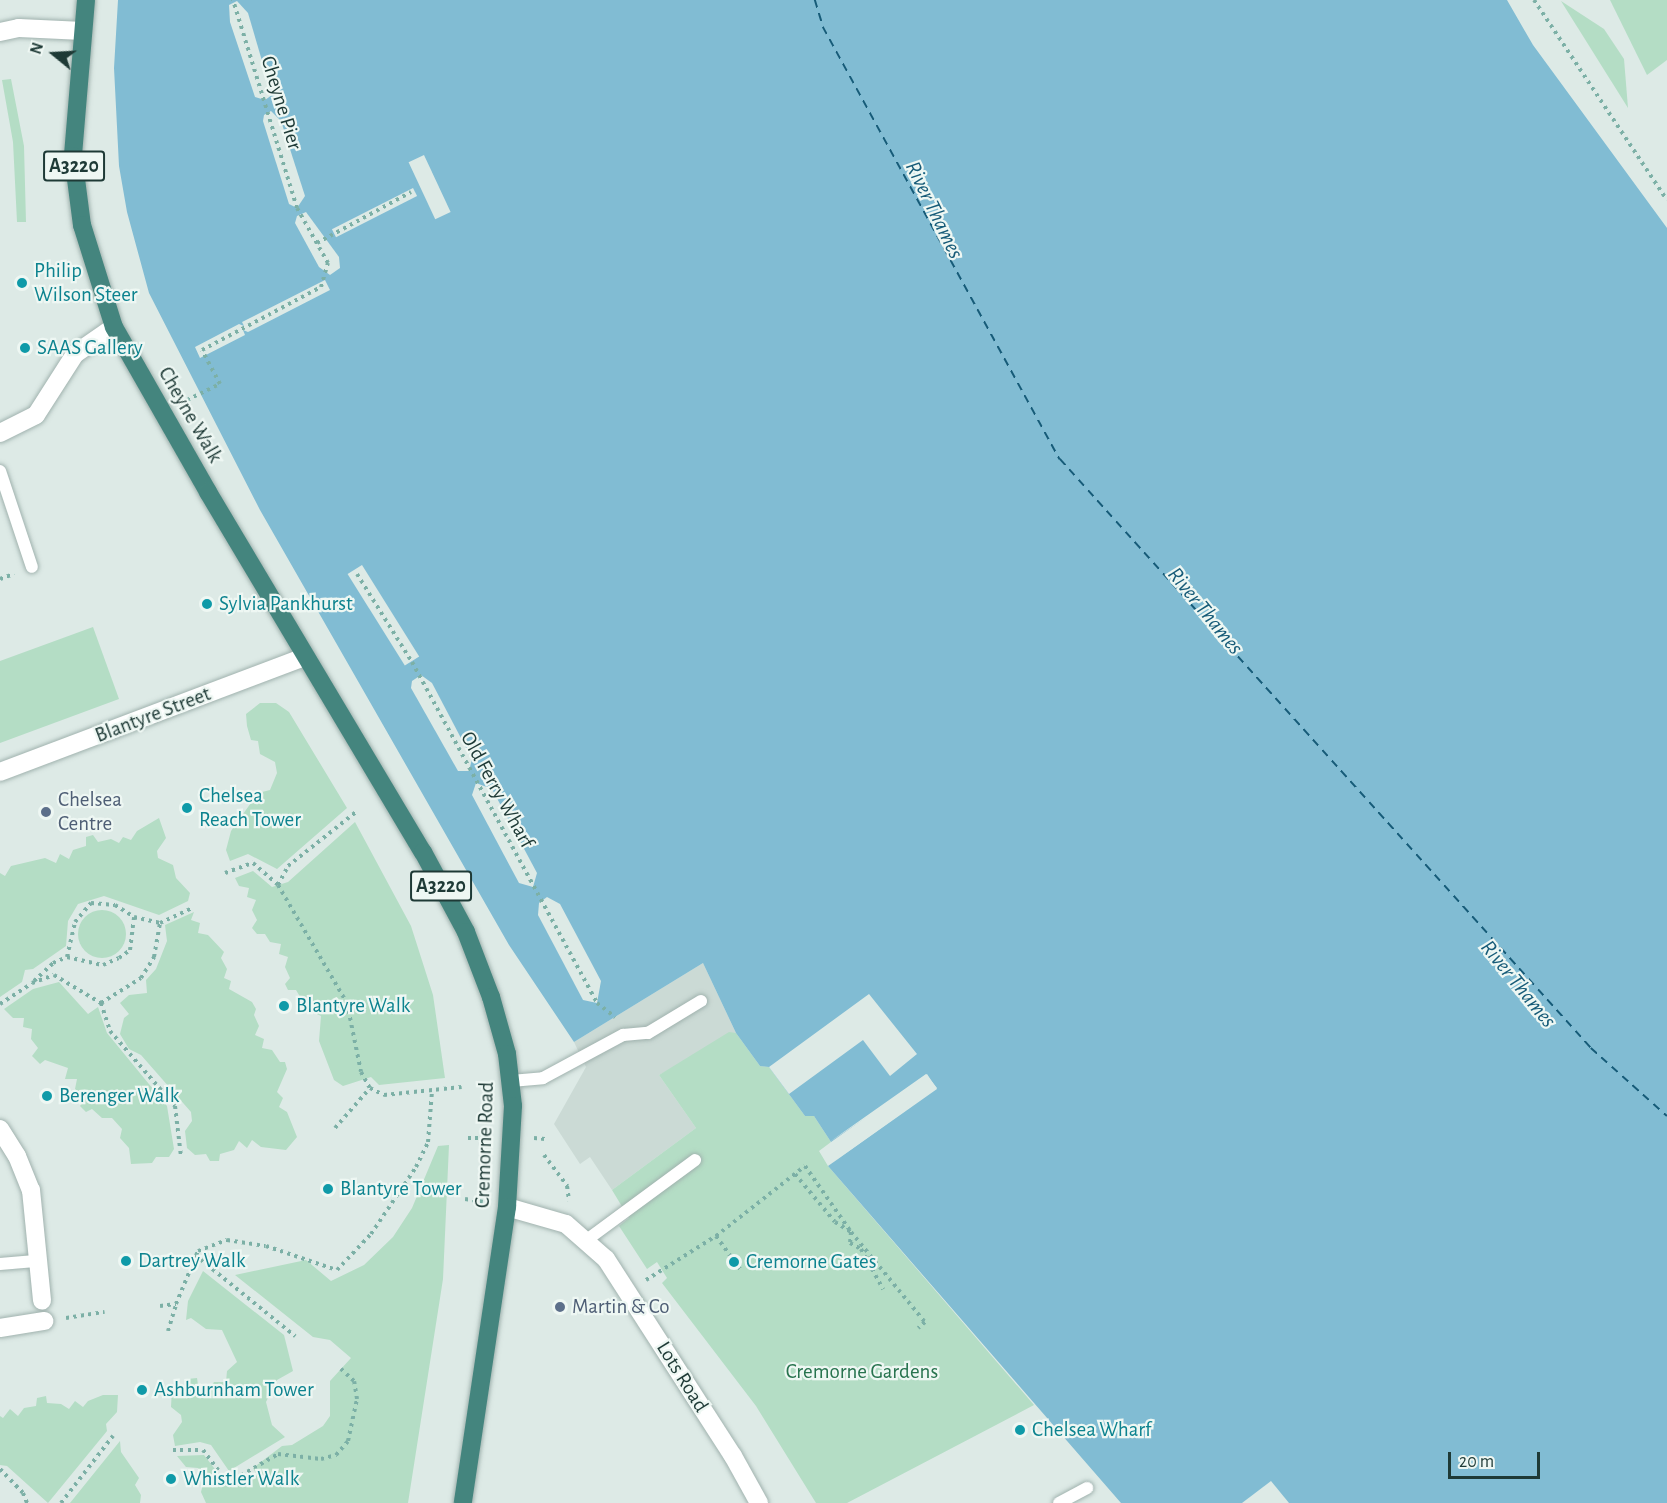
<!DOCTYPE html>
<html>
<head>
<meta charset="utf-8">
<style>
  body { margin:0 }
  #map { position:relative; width:1667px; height:1503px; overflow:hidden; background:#ddeae6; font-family:"Alegreya Sans",sans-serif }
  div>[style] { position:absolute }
  .built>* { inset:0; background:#cbdad5 }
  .green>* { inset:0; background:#b4ddc5 }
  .round { border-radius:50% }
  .water>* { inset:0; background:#81bcd3 }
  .pier>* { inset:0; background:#ddeae6; transform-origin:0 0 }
  .ferry>* { height:1.5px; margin-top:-0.75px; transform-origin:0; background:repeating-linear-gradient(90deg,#165b78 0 8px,transparent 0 14px) }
  .path>* { height:4px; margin-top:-2px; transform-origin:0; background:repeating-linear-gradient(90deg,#7cb0a6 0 3px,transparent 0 7.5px) }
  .roads { filter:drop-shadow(0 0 2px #a0b2ae) drop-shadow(0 0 2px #a0b2ae) }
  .service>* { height:12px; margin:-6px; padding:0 6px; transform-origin:6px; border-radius:6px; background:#fff }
  .pedestrian>* { height:18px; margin:-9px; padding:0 9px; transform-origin:9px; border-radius:9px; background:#fff }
  .minor>* { height:18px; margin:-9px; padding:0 9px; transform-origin:9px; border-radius:9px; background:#fff }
  .tertiary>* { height:18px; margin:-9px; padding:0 9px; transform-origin:9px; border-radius:9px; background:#fff }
  .trunk>* { height:18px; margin:-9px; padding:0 9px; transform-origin:9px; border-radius:9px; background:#44857e }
  .dots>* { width:16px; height:16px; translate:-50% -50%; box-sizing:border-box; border:3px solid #eef7f3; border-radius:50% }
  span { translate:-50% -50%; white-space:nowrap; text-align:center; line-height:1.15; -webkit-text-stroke:4.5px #eef7f3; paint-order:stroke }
  .shield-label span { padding:2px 4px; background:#eef7f3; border:2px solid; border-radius:4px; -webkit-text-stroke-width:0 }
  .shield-label { font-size:20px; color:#1e3a36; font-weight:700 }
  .street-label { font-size:21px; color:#1e3a36 }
  .culture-label { font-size:21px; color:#0d838f }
  .left { translate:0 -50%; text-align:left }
  .service-label { font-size:21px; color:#4e5e75 }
  .park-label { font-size:21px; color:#27734e }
  .water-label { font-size:22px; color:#165b78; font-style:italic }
  .north { position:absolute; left:24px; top:24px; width:60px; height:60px; -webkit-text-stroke:4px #eef7f3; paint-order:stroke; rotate:288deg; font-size:16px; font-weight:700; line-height:24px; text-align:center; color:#1e3a36 }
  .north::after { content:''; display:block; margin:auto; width:21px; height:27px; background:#1e3a36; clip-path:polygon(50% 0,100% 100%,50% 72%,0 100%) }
  .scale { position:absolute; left:1448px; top:1452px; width:92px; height:27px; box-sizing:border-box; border:3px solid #1e3a36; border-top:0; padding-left:8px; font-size:18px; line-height:21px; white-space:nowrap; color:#1e3a36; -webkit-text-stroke:4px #eef7f3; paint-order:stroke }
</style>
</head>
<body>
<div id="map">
  <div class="built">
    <i style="clip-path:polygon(703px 963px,736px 1033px,659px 1075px,696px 1128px,612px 1190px,590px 1157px,580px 1164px,554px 1124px,586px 1067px,574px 1042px)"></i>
  </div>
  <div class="green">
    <i style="clip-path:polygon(1610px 0,1667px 0,1667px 60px,1647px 75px)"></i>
    <i style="clip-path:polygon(1561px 1px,1604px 29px,1624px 59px,1628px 108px)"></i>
    <i style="clip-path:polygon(11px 79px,24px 146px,26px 222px,17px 222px,13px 142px,2px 80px)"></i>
    <i style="clip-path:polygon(93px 627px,119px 699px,0 743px,0 661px)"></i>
    <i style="clip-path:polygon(260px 703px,276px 703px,289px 712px,347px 808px,277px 869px,248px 854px,230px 861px,226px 850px,231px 831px,258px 793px,270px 790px,277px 773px,275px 762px,260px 754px,258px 741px,251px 740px,247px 726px,246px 714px)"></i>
    <i style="clip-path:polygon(159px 818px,166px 838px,157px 851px,158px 858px,173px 865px,176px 878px,190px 893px,188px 901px,159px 915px,104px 896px,78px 904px,68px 921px,66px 946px,33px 969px,25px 970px,22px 982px,0 997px,0 873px,5px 876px,11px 866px,45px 858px,56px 863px,60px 854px,69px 859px,73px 850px,86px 846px,86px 837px,93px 835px,98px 842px,111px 839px,119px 843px,123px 837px,131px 840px,137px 831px)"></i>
    <i style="clip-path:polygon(355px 822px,411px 926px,433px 995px,445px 1078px,379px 1085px,371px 1077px,343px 1086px,334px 1080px,319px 1041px,321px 1016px,313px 1012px,314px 1002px,302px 1000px,296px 990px,288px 990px,285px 984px,290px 978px,285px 967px,288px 957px,279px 954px,281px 944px,270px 942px,265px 934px,257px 934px,252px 928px,257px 920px,252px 910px,256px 900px,247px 897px,249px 888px,239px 886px,235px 878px,253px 871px,272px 887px,288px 882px)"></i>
    <i class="round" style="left:78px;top:910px;width:48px;height:48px"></i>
    <i style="clip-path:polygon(194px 912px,191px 920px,200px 923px,198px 933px,208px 935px,224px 952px,221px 958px,227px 969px,224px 978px,231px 981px,229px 989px,252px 1002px,256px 1009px,254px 1015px,259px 1026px,255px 1035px,264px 1039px,262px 1048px,272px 1050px,280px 1062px,285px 1062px,287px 1069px,277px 1092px,283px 1098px,279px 1107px,287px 1112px,297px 1137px,286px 1150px,261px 1147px,252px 1140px,247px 1148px,239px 1141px,234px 1150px,220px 1154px,219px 1161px,210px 1161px,206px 1154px,195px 1155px,187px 1148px,185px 1131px,192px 1121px,191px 1112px,141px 1055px,129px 1049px,120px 1034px,124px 1018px,129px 1014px,120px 1003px,129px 995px,147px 993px,146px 980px,156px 969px,167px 941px,165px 925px)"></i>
    <i style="clip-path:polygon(59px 982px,88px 1014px,98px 1007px,107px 1033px,167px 1106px,174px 1149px,169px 1157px,156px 1157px,152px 1163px,131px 1164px,129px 1148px,120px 1138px,122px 1129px,112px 1118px,102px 1118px,92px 1109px,86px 1112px,80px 1106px,85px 1100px,75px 1089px,77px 1079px,65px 1079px,68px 1068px,45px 1060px,40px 1064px,32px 1056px,38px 1048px,31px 1039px,32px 1029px,23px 1027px,24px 1018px,13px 1018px,4px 1009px,33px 989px)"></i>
    <i style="clip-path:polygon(729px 1032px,736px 1033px,760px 1066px,769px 1067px,805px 1116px,814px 1116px,831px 1142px,819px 1151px,828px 1166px,1034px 1405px,847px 1503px,816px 1503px,756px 1406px,662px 1283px,667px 1278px,657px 1262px,647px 1269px,619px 1226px,629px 1218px,612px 1190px,696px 1128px,659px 1075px)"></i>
    <i style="clip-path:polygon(449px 1145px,443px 1279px,408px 1503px,206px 1503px,201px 1492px,204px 1480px,198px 1468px,186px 1467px,177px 1456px,204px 1455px,228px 1486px,257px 1475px,253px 1468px,282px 1446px,292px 1445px,323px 1426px,330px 1416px,330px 1381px,351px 1358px,330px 1340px,313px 1337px,235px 1275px,306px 1260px,331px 1281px,364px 1265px,393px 1237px,412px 1208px,438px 1146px)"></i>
    <i style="clip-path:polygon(203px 1271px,284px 1335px,293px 1371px,277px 1380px,266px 1402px,272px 1425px,285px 1437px,229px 1471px,211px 1445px,200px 1442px,175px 1446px,173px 1435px,182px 1422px,181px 1415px,171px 1407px,172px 1388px,186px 1386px,187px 1379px,197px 1378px,198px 1385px,208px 1391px,214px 1382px,226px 1382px,227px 1371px,237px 1362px,222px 1330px,206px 1329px,191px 1318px,186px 1320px,188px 1301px)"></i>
    <i style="clip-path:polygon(103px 1395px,118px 1395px,117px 1412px,106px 1424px,107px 1431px,48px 1503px,7px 1466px,0 1465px,0 1416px,3px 1418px,10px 1409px,18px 1416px,24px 1408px,36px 1406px,37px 1398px,46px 1396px,47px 1403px,61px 1404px,69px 1409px,75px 1401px,83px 1407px,88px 1401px)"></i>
    <i style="clip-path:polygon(120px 1441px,121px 1452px,139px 1478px,135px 1485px,141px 1495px,140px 1503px,70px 1503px)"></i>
  </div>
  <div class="water">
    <i style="clip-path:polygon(118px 0,1507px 0,1533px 45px,1667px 228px,1667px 1503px,1121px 1503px,828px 1166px,937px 1089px,927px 1074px,831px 1142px,814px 1116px,805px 1116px,769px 1067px,760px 1066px,736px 1033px,703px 963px,574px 1042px,509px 945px,260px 510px,149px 293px,127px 212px,119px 166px,114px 68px)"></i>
  </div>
  <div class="pier">
    <i style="clip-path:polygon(237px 1px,248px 13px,272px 95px,265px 100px,255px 97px,230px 22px,229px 5px)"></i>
    <i style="clip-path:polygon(271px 111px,281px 121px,305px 196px,297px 208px,289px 204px,263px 121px,264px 115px)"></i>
    <i style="left:424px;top:155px;width:63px;height:17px;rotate:65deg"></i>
    <i style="left:413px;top:188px;width:9px;height:91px;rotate:63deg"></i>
    <i style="clip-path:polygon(306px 212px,339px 257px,340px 268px,330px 275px,319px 267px,295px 223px,297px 216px)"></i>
    <i style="clip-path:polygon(325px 280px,330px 290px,248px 332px,243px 330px,245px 335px,200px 358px,195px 347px,239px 324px,244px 326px,242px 322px)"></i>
    <i style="left:362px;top:565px;width:108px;height:17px;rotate:58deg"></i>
    <i style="clip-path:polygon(421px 675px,432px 683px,472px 759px,469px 771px,458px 771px,411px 688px,412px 681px)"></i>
    <i style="clip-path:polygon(476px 783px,492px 789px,537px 873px,533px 887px,519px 883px,472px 795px)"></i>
    <i style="clip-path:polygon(547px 897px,560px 904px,601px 981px,597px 1003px,583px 1000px,538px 915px,539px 903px)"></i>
    <i style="clip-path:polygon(869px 994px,917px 1054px,890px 1076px,863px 1040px,789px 1094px,769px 1067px)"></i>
    <i style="clip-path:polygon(926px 1074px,937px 1088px,828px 1166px,933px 1088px,926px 1078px,828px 1143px)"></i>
    <i style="clip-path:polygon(1271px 1481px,1289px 1503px,1242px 1503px)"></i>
  </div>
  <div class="ferry">
    <i style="left:815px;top:0;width:28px;rotate:73deg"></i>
    <i style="left:823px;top:27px;width:493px;rotate:61.3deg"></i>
    <i style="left:1060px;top:459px;width:793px;rotate:47.96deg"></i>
    <i style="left:1591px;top:1048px;width:102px;rotate:41.8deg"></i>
  </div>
  <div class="path">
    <i style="left:1534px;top:0;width:240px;rotate:56.4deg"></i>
    <i style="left:317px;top:243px;width:107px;rotate:-28.5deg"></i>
    <i style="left:187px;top:400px;width:37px;rotate:-26deg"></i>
    <i style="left:220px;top:384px;width:38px;rotate:-118deg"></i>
    <i style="left:202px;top:350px;width:135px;rotate:-27.9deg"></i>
    <i style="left:321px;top:287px;width:25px;rotate:-74deg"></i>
    <i style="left:328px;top:263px;width:63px;rotate:-119.4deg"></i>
    <i style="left:297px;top:208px;width:218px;rotate:-107.1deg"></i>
    <i style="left:357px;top:574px;width:104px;rotate:58deg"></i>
    <i style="left:412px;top:662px;width:388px;rotate:61.5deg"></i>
    <i style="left:597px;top:1003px;width:23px;rotate:38deg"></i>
    <i style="left:0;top:579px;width:15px;rotate:-20deg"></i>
    <i style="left:225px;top:873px;width:30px;rotate:-20deg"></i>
    <i style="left:253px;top:863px;width:33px;rotate:41deg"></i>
    <i style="left:278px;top:885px;width:137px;rotate:59.7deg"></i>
    <i style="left:347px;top:1003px;width:70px;rotate:78.5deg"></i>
    <i style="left:361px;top:1072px;width:18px;rotate:61deg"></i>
    <i style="left:370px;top:1088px;width:16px;rotate:27deg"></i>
    <i style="left:384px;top:1095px;width:78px;rotate:-5.9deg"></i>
    <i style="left:278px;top:885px;width:21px;rotate:-62deg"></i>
    <i style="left:288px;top:866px;width:87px;rotate:-38.5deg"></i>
    <i style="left:67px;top:957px;width:37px;rotate:13deg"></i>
    <i style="left:103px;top:965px;width:17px;rotate:-24deg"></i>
    <i style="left:119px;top:958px;width:14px;rotate:-36deg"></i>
    <i style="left:130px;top:950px;width:33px;rotate:-83deg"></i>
    <i style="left:34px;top:981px;width:26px;rotate:-43deg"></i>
    <i style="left:53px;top:963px;width:15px;rotate:-23deg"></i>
    <i style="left:67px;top:957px;width:36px;rotate:-77deg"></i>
    <i style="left:75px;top:922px;width:25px;rotate:-50deg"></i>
    <i style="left:91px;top:903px;width:24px;rotate:5deg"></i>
    <i style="left:115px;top:905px;width:22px;rotate:32deg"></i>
    <i style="left:134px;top:917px;width:27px;rotate:13deg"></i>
    <i style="left:160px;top:923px;width:35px;rotate:-25deg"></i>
    <i style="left:101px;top:1003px;width:47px;rotate:-32deg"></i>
    <i style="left:141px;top:978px;width:25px;rotate:-58deg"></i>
    <i style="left:154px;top:957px;width:35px;rotate:-80deg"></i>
    <i style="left:0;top:1004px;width:38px;rotate:-33deg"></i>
    <i style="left:32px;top:983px;width:23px;rotate:-20deg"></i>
    <i style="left:54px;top:975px;width:55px;rotate:30.8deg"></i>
    <i style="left:101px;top:1003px;width:29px;rotate:72deg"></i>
    <i style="left:110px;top:1031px;width:99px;rotate:49.1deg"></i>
    <i style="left:175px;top:1106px;width:50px;rotate:83.2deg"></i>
    <i style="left:335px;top:1128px;width:53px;rotate:-48.8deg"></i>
    <i style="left:468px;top:1138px;width:19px"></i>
    <i style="left:534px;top:1138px;width:11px;rotate:5deg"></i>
    <i style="left:544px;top:1155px;width:39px;rotate:53deg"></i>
    <i style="left:567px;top:1186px;width:15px;rotate:82deg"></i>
    <i style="left:795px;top:1174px;width:62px;rotate:50.2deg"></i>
    <i style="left:835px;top:1222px;width:19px;rotate:32deg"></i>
    <i style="left:851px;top:1232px;width:117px;rotate:50.6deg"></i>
    <i style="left:925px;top:1322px;width:9px;rotate:139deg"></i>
    <i style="left:465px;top:1199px;width:18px;rotate:9deg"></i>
    <i style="left:716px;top:1236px;width:41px;rotate:54deg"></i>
    <i style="left:195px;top:1255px;width:129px;rotate:39deg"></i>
    <i style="left:646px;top:1280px;width:83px;rotate:-32.2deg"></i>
    <i style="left:716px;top:1236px;width:113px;rotate:-38.2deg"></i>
    <i style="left:805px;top:1166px;width:80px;rotate:55.1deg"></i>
    <i style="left:851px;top:1232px;width:11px;rotate:95deg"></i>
    <i style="left:850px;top:1243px;width:13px;rotate:29deg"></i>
    <i style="left:861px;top:1249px;width:46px;rotate:61.2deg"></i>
    <i style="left:160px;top:1306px;width:16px;rotate:-7deg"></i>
    <i style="left:176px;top:1304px;width:57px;rotate:-67.5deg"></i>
    <i style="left:198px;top:1251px;width:31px;rotate:-21deg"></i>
    <i style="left:227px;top:1240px;width:39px;rotate:9deg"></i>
    <i style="left:266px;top:1246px;width:75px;rotate:18.7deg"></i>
    <i style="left:337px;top:1270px;width:50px;rotate:-46.6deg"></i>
    <i style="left:371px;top:1234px;width:81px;rotate:-56.1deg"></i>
    <i style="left:416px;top:1167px;width:28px;rotate:-64deg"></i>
    <i style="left:428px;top:1142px;width:51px;rotate:-85.5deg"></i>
    <i style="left:66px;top:1318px;width:39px;rotate:-9deg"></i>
    <i style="left:168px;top:1331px;width:28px;rotate:-73deg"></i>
    <i style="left:173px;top:1450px;width:30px"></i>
    <i style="left:203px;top:1450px;width:41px;rotate:52.9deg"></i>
    <i style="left:228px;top:1483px;width:58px;rotate:-30.1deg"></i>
    <i style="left:278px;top:1454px;width:43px;rotate:6.6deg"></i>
    <i style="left:321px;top:1459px;width:16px;rotate:-15deg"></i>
    <i style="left:336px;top:1455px;width:18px;rotate:-49deg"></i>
    <i style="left:348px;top:1441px;width:43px;rotate:-77.9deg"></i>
    <i style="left:357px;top:1399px;width:18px;rotate:-99deg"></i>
    <i style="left:354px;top:1381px;width:18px;rotate:-137deg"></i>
    <i style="left:0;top:1469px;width:33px;rotate:46deg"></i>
    <i style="left:23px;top:1493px;width:11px;rotate:68deg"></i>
    <i style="left:61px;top:1503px;width:85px;rotate:-52.2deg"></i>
  </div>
  <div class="roads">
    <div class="service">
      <i style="left:0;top:471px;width:101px;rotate:71.6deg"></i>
      <i style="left:511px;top:1081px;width:32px;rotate:-5deg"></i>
      <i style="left:543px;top:1078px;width:91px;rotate:-28.3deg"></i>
      <i style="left:623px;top:1035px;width:25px;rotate:-5deg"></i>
      <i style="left:648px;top:1033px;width:62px;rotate:-31.1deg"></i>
      <i style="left:588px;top:1239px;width:133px;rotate:-36.4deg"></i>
      <i style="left:0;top:1264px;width:38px;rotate:-5deg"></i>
      <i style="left:1059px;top:1503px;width:32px;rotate:-28deg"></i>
    </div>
    <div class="pedestrian">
      <i style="left:0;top:1328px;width:45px;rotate:-9deg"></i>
    </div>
    <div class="minor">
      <i style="left:0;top:32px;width:19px;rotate:-12deg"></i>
      <i style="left:19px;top:28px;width:64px;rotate:2.7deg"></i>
      <i style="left:0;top:433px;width:40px;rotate:-26.6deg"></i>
      <i style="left:36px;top:415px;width:72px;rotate:-57.4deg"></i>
      <i style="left:75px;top:354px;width:47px;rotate:-34.7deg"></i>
      <i style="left:0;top:772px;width:326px;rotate:-20.7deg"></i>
      <i style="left:0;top:1129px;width:32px;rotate:58deg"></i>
      <i style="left:17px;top:1156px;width:37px;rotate:68deg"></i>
      <i style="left:31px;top:1190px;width:111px;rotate:84.3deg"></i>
    </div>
    <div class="tertiary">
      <i style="left:507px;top:1207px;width:61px;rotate:16.1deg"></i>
      <i style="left:566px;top:1224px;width:53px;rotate:41.2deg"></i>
      <i style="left:606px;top:1259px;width:234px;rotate:57.2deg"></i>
      <i style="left:733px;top:1456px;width:54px;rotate:61deg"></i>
    </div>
    <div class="trunk">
      <i style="left:86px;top:0;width:157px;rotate:94.8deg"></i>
      <i style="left:73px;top:156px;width:70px;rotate:82.6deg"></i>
      <i style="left:82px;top:225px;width:107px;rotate:72.6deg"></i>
      <i style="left:114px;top:327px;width:190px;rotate:60.3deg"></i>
      <i style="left:208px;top:492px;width:419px;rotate:59.2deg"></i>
      <i style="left:423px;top:852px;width:91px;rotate:61.7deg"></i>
      <i style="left:466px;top:932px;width:70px;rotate:69deg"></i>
      <i style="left:491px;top:997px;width:59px;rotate:74.3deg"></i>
      <i style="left:507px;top:1054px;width:52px;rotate:83.4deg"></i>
      <i style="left:513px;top:1106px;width:101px;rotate:93.4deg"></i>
      <i style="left:507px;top:1207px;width:299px;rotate:98.5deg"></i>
    </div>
  </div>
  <div class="dots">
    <i style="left:22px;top:283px;background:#0f9aa8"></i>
    <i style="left:25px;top:348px;background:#0f9aa8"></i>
    <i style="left:207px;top:604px;background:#0f9aa8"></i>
    <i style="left:187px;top:808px;background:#0f9aa8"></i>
    <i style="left:46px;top:812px;background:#5c6f8a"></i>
    <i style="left:284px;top:1006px;background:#0f9aa8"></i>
    <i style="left:47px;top:1096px;background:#0f9aa8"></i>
    <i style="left:328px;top:1189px;background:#0f9aa8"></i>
    <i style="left:126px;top:1261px;background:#0f9aa8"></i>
    <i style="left:734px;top:1262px;background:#0f9aa8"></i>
    <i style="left:560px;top:1307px;background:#5c6f8a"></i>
    <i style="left:142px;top:1390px;background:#0f9aa8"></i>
    <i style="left:1020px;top:1430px;background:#0f9aa8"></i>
    <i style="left:171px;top:1479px;background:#0f9aa8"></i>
  </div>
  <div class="shield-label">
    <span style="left:74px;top:166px">A3220</span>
    <span style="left:441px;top:886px">A3220</span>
  </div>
  <div class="street-label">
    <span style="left:281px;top:103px;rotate:73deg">Cheyne Pier</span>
    <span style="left:190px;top:415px;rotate:60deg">Cheyne Walk</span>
    <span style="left:153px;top:715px;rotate:-21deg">Blantyre Street</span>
    <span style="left:497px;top:790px;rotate:61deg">Old Ferry Wharf</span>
    <span style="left:485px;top:1145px;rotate:-88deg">Cremorne Road</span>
    <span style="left:682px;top:1377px;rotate:58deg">Lots Road</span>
  </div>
  <div class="culture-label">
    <span class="left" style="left:34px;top:283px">Philip<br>Wilson Steer</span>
    <span class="left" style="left:37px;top:348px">SAAS Gallery</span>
    <span class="left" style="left:219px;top:604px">Sylvia Pankhurst</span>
    <span class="left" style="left:199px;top:808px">Chelsea<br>Reach Tower</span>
    <span class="left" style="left:296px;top:1006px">Blantyre Walk</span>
    <span class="left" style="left:59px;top:1096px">Berenger Walk</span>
    <span class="left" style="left:340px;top:1189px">Blantyre Tower</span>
    <span class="left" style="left:138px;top:1261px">Dartrey Walk</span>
    <span class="left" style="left:746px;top:1262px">Cremorne Gates</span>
    <span class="left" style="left:154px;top:1390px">Ashburnham Tower</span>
    <span class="left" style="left:1032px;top:1430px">Chelsea Wharf</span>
    <span class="left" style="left:183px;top:1479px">Whistler Walk</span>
  </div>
  <div class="service-label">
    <span class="left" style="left:58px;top:812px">Chelsea<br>Centre</span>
    <span class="left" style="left:572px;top:1307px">Martin &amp; Co</span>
  </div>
  <div class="park-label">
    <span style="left:862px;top:1372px">Cremorne Gardens</span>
  </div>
  <div class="water-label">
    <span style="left:934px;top:210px;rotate:64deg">River Thames</span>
    <span style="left:1205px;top:611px;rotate:51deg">River Thames</span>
    <span style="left:1518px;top:984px;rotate:51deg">River Thames</span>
  </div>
  <div class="north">N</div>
  <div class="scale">20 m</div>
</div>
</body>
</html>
